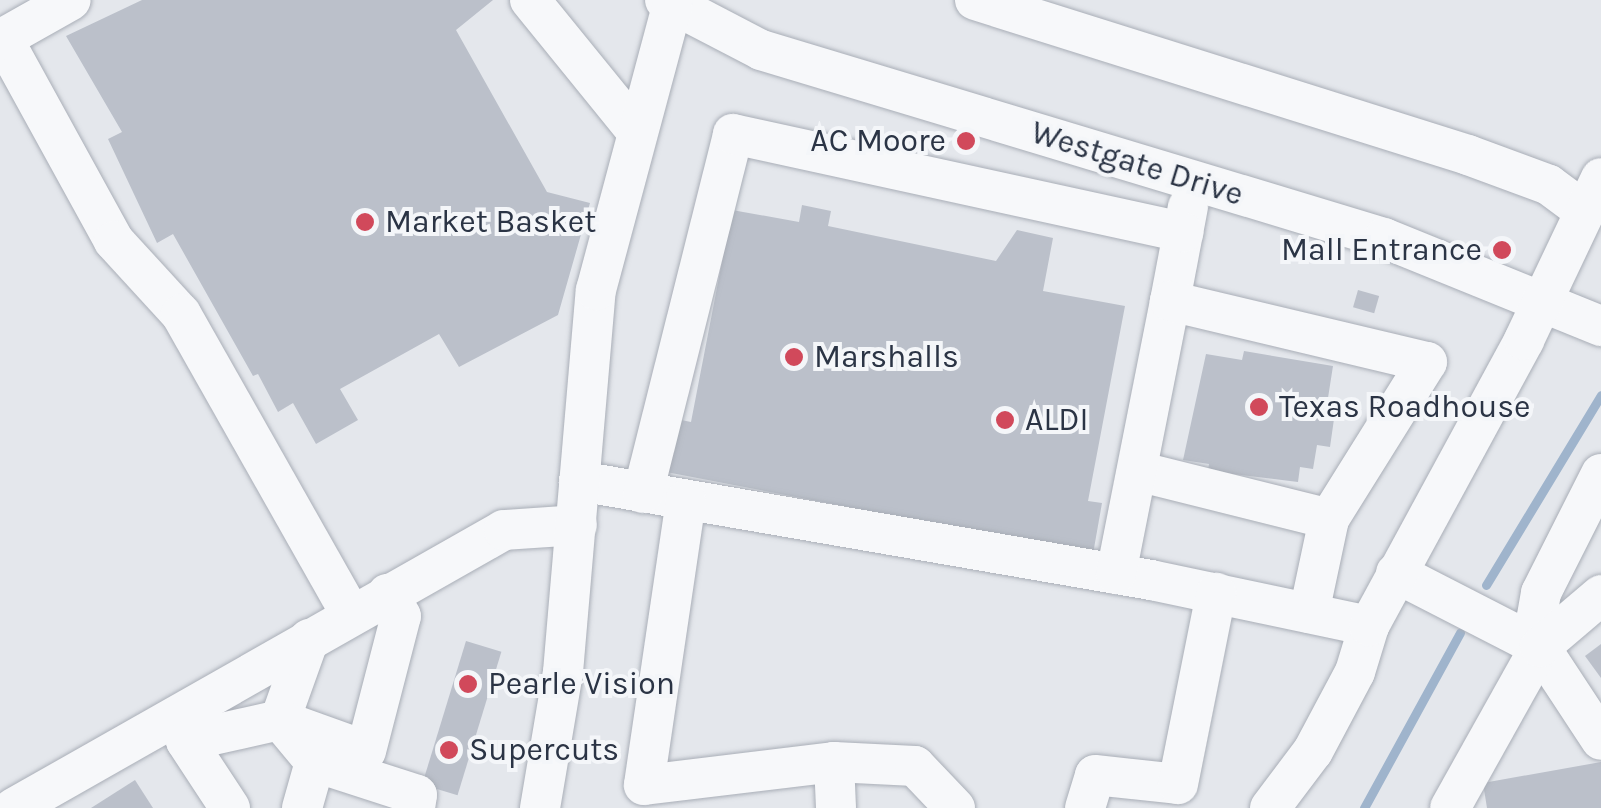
<!DOCTYPE html>
<html>
<head>
<meta charset="utf-8">
<style>
  body { margin:0 }
  #map { position:relative; width:1601px; height:808px; overflow:hidden; background:#e4e7ec; font-family:Karla,sans-serif }
  div>[style] { position:absolute }
  .stream>* { height:9px; margin:-4.5px; padding:0 4.5px; transform-origin:4.5px; border-radius:4.5px; background:#9fb4cc }
  .building>* { inset:0; background:#bbc0ca; transform-origin:0 0 }
  .roads { filter:drop-shadow(0 0 2px #a9aeb7) drop-shadow(0 0 2px #a9aeb7) }
  .minor>* { height:40px; margin:-20px; padding:0 20px; transform-origin:20px; border-radius:20px; background:#f7f8fa }
  .dots>* { width:28px; height:28px; translate:-50% -50%; box-sizing:border-box; border:5px solid #f4f6f9; border-radius:50% }
  span { translate:-50% -50%; white-space:nowrap; text-align:center; line-height:1.15; -webkit-text-stroke:8px #f4f6f9; paint-order:stroke }
  .poi-label { font-size:32px; color:#2b3445 }
  .right { translate:-100% -50%; text-align:right }
  .left { translate:0 -50%; text-align:left }
  .street-label { font-size:32px; color:#2b3445 }
</style>
</head>
<body>
<div id="map">
  <div class="stream">
    <i style="left:1486px;top:585px;width:222px;rotate:-58.8deg"></i>
    <i style="left:1364px;top:808px;width:200px;rotate:-61.3deg"></i>
  </div>
  <div class="building">
    <i style="clip-path:polygon(142px 0,493px 0,456px 30px,547px 192px,590px 203px,558px 315px,459px 367px,439px 334px,340px 389px,358px 420px,316px 444px,293px 403px,278px 412px,258px 374px,253px 376px,173px 234px,157px 243px,108px 139px,122px 132px,66px 36px)"></i>
    <i style="clip-path:polygon(802px 205px,831px 211px,828px 226px,996px 261px,1017px 230px,1053px 238px,1043px 291px,1125px 306px,1088px 501px,1102px 503px,1093px 554px,666px 472px,676px 419px,691px 422px,732px 210px,799px 222px)"></i>
    <i style="left:1358px;top:290px;width:22px;height:18px;rotate:16deg"></i>
    <i style="clip-path:polygon(1244px 351px,1333px 366px,1325px 417px,1334px 419px,1330px 447px,1317px 445px,1313px 469px,1300px 467px,1298px 482px,1208px 471px,1209px 464px,1183px 460px,1206px 354px,1242px 360px)"></i>
    <i style="left:466px;top:641px;width:37px;height:150px;rotate:17deg"></i>
    <i style="clip-path:polygon(1601px 644px,1601px 678px,1585px 656px)"></i>
    <i style="clip-path:polygon(1601px 762px,1601px 808px,1487px 808px,1483px 783px)"></i>
    <i style="clip-path:polygon(135px 780px,153px 808px,91px 808px)"></i>
  </div>
  <div class="roads">
    <div class="minor">
      <i style="left:530px;top:0;width:166px;rotate:50.9deg"></i>
      <i style="left:665px;top:0;width:108px;rotate:27.5deg"></i>
      <i style="left:761px;top:50px;width:651px;rotate:16.79deg"></i>
      <i style="left:1384px;top:238px;width:234px;rotate:22.1deg"></i>
      <i style="left:975px;top:0;width:517px;rotate:17.45deg"></i>
      <i style="left:1468px;top:155px;width:86px;rotate:20.3deg"></i>
      <i style="left:1549px;top:185px;width:44px;rotate:36.6deg"></i>
      <i style="left:3px;top:39px;width:230px;rotate:61.2deg"></i>
      <i style="left:114px;top:241px;width:99px;rotate:47.5deg"></i>
      <i style="left:181px;top:314px;width:346px;rotate:60.5deg"></i>
      <i style="left:0;top:40px;width:81px;rotate:-29.4deg"></i>
      <i style="left:1170px;top:301px;width:96px;rotate:-79.2deg"></i>
      <i style="left:1137px;top:471px;width:198px;rotate:14deg"></i>
      <i style="left:1601px;top:474px;width:133px;rotate:116.8deg"></i>
      <i style="left:1541px;top:593px;width:27px;rotate:100deg"></i>
      <i style="left:1536px;top:620px;width:27px;rotate:82deg"></i>
      <i style="left:1540px;top:647px;width:111px;rotate:56.7deg"></i>
      <i style="left:579px;top:481px;width:581px;rotate:9.82deg"></i>
      <i style="left:1151px;top:580px;width:223px;rotate:11.9deg"></i>
      <i style="left:643px;top:493px;width:370px;rotate:-75.9deg"></i>
      <i style="left:733px;top:134px;width:461px;rotate:12.3deg"></i>
      <i style="left:686px;top:500px;width:288px;rotate:98.4deg"></i>
      <i style="left:644px;top:785px;width:191px;rotate:-6.9deg"></i>
      <i style="left:834px;top:762px;width:81px;rotate:2.8deg"></i>
      <i style="left:915px;top:766px;width:58px;rotate:46.4deg"></i>
      <i style="left:1396px;top:573px;width:162px;rotate:27.2deg"></i>
      <i style="left:1540px;top:647px;width:184px;rotate:119.2deg"></i>
      <i style="left:1116px;top:574px;width:278px;rotate:-78.8deg"></i>
      <i style="left:1170px;top:301px;width:264px;rotate:13.4deg"></i>
      <i style="left:1427px;top:362px;width:185px;rotate:122deg"></i>
      <i style="left:1329px;top:519px;width:96px;rotate:102deg"></i>
      <i style="left:309px;top:639px;width:86px;rotate:109.7deg"></i>
      <i style="left:280px;top:720px;width:91px;rotate:19.8deg"></i>
      <i style="left:366px;top:751px;width:139px;rotate:-75.5deg"></i>
      <i style="left:401px;top:616px;width:26px;rotate:-121deg"></i>
      <i style="left:1540px;top:647px;width:80px;rotate:-40.4deg"></i>
      <i style="left:834px;top:762px;width:46px;rotate:87.5deg"></i>
      <i style="left:14px;top:808px;width:563px;rotate:-29.57deg"></i>
      <i style="left:504px;top:530px;width:73px;rotate:-3.9deg"></i>
      <i style="left:230px;top:808px;width:80px;rotate:-123.3deg"></i>
      <i style="left:186px;top:741px;width:96px;rotate:-12.6deg"></i>
      <i style="left:280px;top:720px;width:55px;rotate:50.2deg"></i>
      <i style="left:315px;top:762px;width:107px;rotate:17.9deg"></i>
      <i style="left:417px;top:795px;width:13px;rotate:99deg"></i>
      <i style="left:302px;top:808px;width:48px;rotate:-74.2deg"></i>
      <i style="left:540px;top:808px;width:138px;rotate:-80.4deg"></i>
      <i style="left:563px;top:672px;width:383px;rotate:-85.1deg"></i>
      <i style="left:596px;top:290px;width:294px;rotate:-75deg"></i>
      <i style="left:1085px;top:808px;width:34px;rotate:-73deg"></i>
      <i style="left:1095px;top:775px;width:83px;rotate:6.2deg"></i>
      <i style="left:1178px;top:784px;width:195px;rotate:-78.7deg"></i>
      <i style="left:1270px;top:808px;width:71px;rotate:-53deg"></i>
      <i style="left:1313px;top:751px;width:89px;rotate:-62deg"></i>
      <i style="left:1355px;top:672px;width:48px;rotate:-73.1deg"></i>
      <i style="left:1369px;top:626px;width:325px;rotate:-61.5deg"></i>
      <i style="left:1524px;top:340px;width:179px;rotate:-64.6deg"></i>
    </div>
  </div>
  <div class="dots">
    <i style="left:966px;top:141px;background:#d1495b"></i>
    <i style="left:365px;top:222px;background:#d1495b"></i>
    <i style="left:1502px;top:250px;background:#d1495b"></i>
    <i style="left:794px;top:357px;background:#d1495b"></i>
    <i style="left:1259px;top:407px;background:#d1495b"></i>
    <i style="left:1005px;top:420px;background:#d1495b"></i>
    <i style="left:468px;top:684px;background:#d1495b"></i>
    <i style="left:449px;top:750px;background:#d1495b"></i>
  </div>
  <div class="poi-label">
    <span class="right" style="left:946px;top:141px">AC Moore</span>
    <span class="left" style="left:385px;top:222px">Market Basket</span>
    <span class="right" style="left:1482px;top:250px">Mall Entrance</span>
    <span class="left" style="left:814px;top:357px">Marshalls</span>
    <span class="left" style="left:1279px;top:407px">Texas Roadhouse</span>
    <span class="left" style="left:1025px;top:420px">ALDI</span>
    <span class="left" style="left:488px;top:684px">Pearle Vision</span>
    <span class="left" style="left:469px;top:750px">Supercuts</span>
  </div>
  <div class="street-label">
    <span style="left:1137px;top:164px;rotate:17deg">Westgate Drive</span>
  </div>
</div>
</body>
</html>
